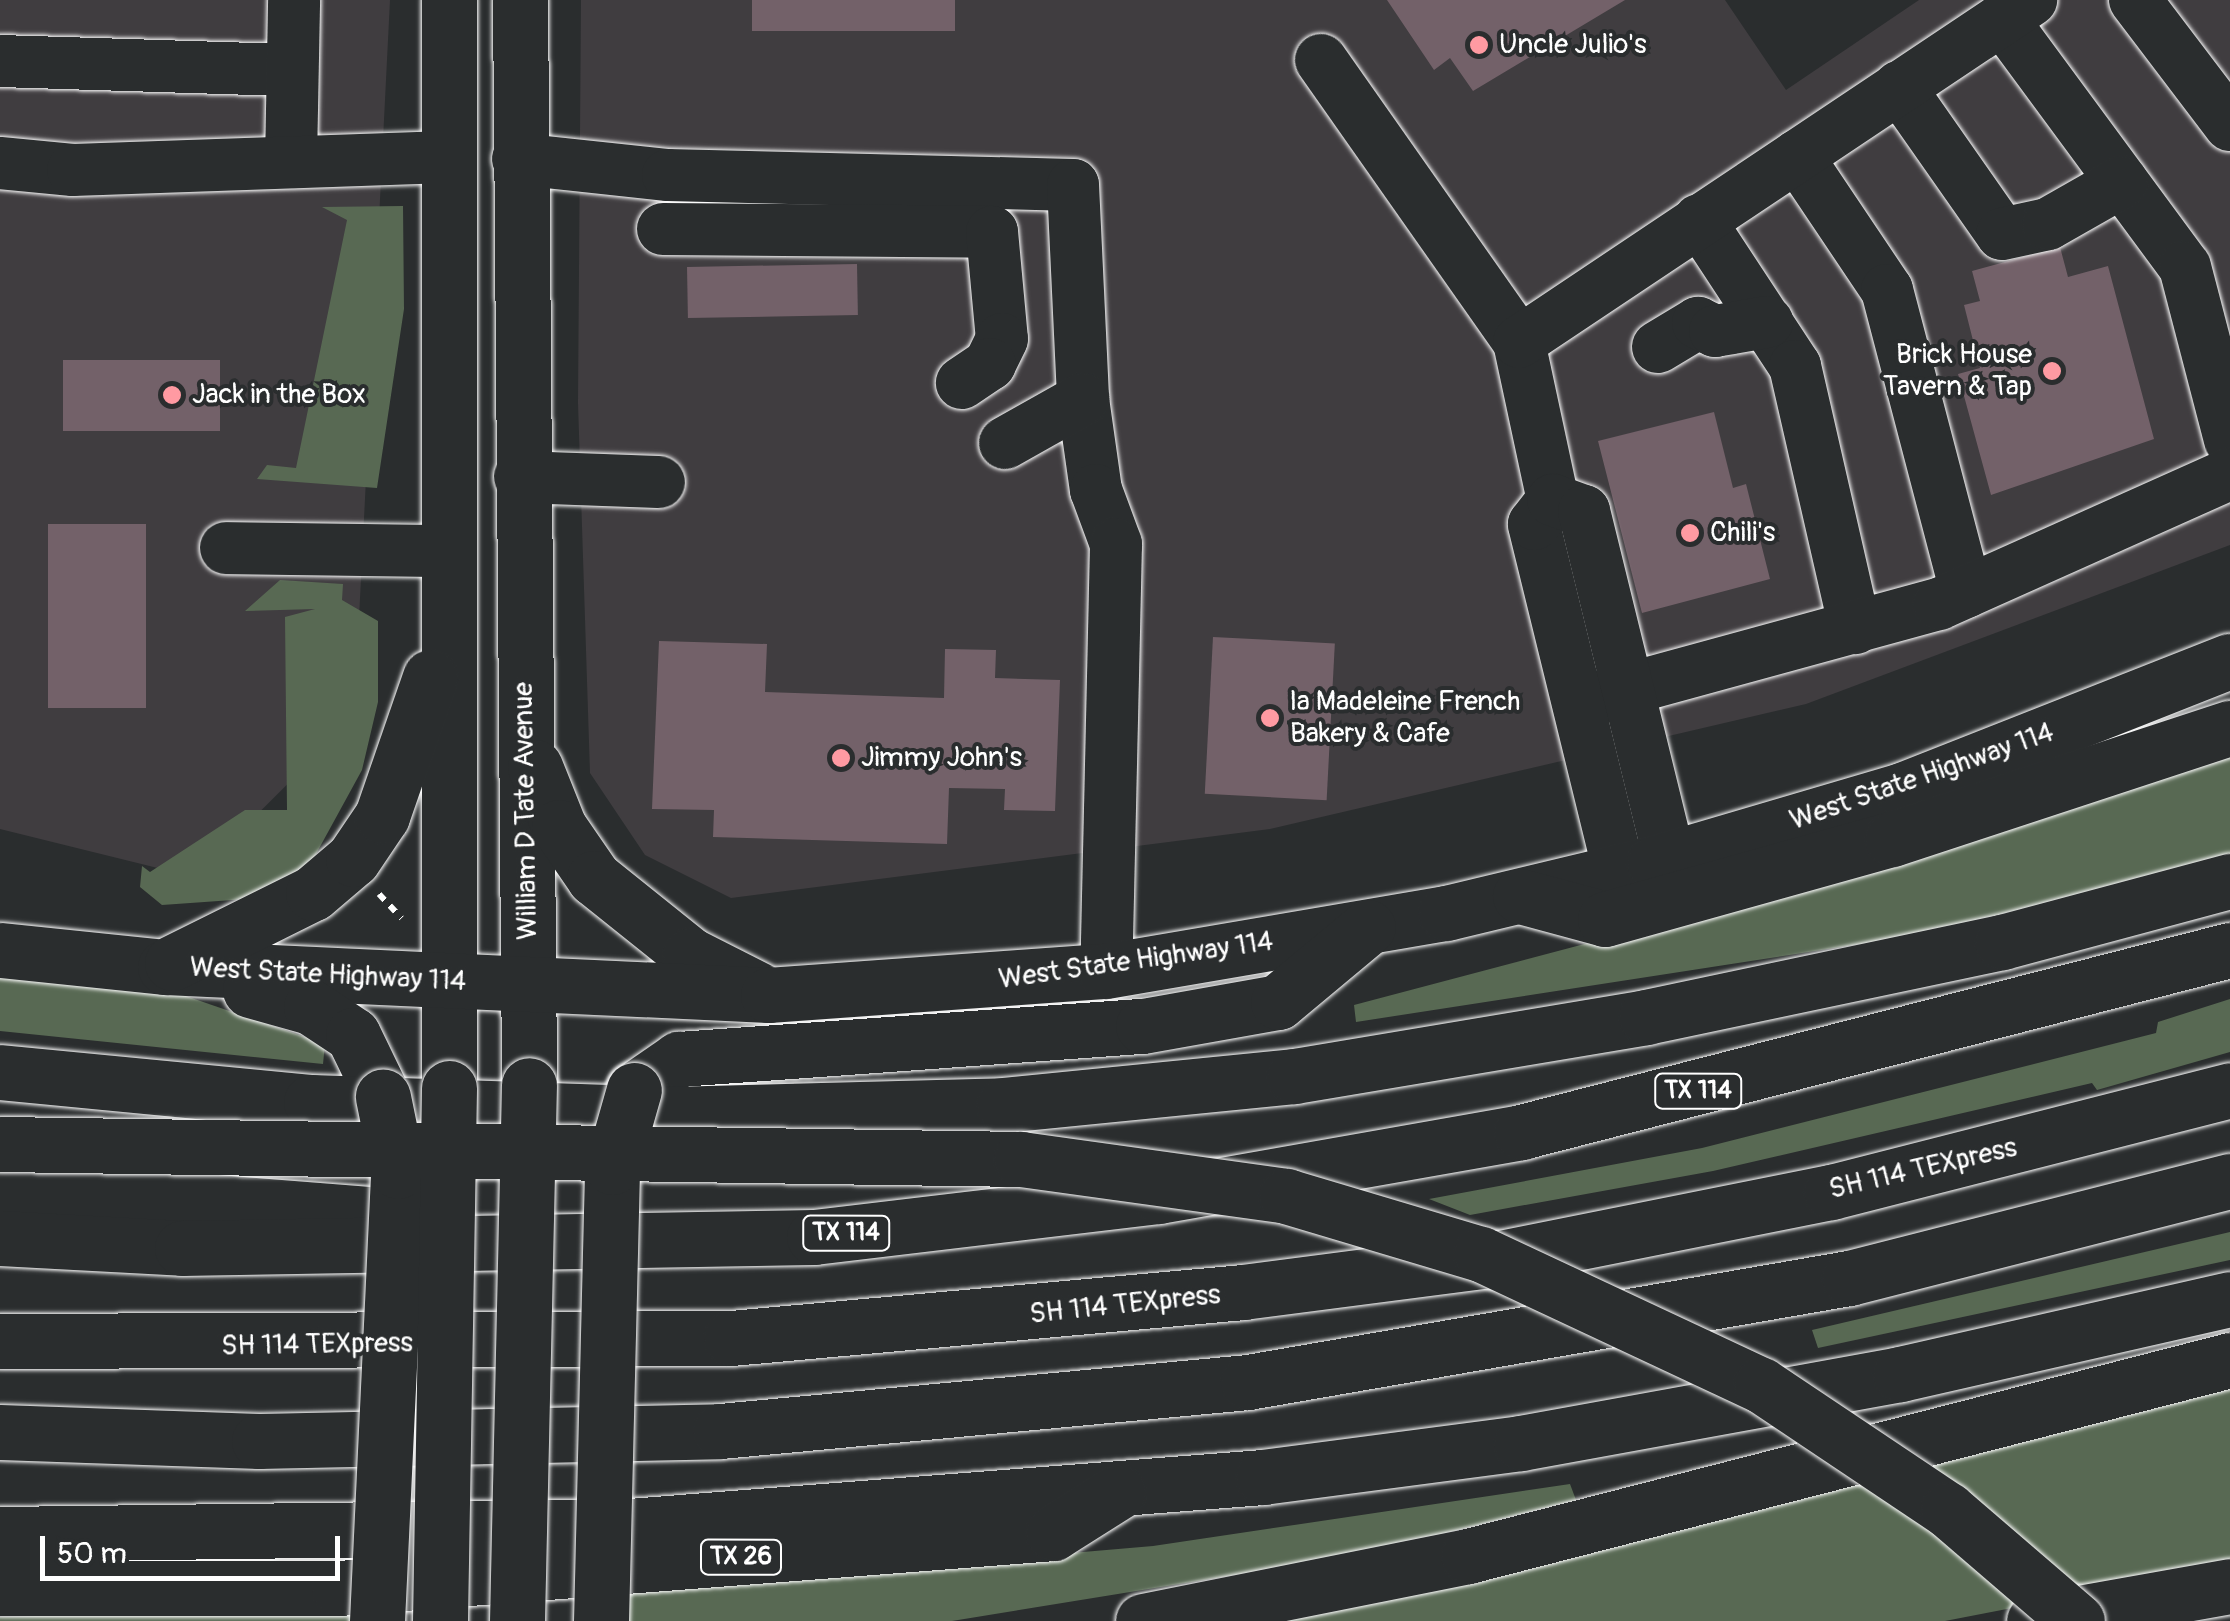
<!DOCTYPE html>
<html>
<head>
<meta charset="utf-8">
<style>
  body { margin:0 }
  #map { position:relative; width:2230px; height:1621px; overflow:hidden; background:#2a2d2e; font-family:Pangolin,sans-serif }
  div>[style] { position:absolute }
  .built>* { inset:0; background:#403d40 }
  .green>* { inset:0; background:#586953 }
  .building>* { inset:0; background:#736169; transform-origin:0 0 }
  .path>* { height:6px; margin-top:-3px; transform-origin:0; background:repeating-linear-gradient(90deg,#fff 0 8px,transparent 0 16px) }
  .roads { filter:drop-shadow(0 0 2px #fff) drop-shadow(0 0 2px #fff) }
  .minor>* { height:52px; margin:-26px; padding:0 26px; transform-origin:26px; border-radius:26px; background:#2a2d2e }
  .major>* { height:55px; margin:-27.5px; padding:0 27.5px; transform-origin:27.5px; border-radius:27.5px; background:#2a2d2e }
  .highway>* { height:55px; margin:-27.5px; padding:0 27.5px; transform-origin:27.5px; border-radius:27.5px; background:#2a2d2e }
  .bridges { filter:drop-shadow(0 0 2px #fff) drop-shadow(0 0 2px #fff) }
  .major-bridge>* { height:55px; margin:-27.5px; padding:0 27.5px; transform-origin:27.5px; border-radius:27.5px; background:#2a2d2e }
  .highway-bridge>* { height:55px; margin:-27.5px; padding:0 27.5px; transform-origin:27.5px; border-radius:27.5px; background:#2a2d2e }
  .dots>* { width:28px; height:28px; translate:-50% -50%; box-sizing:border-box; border:5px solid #2a2d2e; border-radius:50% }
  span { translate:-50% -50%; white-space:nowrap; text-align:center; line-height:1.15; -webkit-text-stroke:8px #2a2d2e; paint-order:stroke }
  .shield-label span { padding:2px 8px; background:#2a2d2e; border:2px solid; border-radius:8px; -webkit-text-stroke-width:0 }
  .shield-label { font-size:25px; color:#fff; font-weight:700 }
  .poi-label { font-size:28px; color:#fff }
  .left { translate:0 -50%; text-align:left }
  .right { translate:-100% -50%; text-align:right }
  .street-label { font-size:28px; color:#fff }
  .scale { position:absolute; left:40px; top:1536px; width:300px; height:45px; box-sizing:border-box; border:5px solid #fff; border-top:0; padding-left:12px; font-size:30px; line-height:35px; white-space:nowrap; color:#fff; -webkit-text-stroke:8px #2a2d2e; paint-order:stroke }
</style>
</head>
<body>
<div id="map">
  <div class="built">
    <i style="clip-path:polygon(0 0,390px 0,354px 718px,194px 877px,0 829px)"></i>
    <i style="clip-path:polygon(581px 0,1725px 0,1786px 90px,1919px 0,2230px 0,2230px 545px,1806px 704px,1270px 829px,731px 898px,645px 855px,590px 773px,578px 403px)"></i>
  </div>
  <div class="green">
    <i style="clip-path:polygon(403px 206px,404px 309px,377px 488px,257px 479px,267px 465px,296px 468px,347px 220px,322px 207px)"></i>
    <i style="clip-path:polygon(280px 580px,343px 584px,342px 600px,378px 621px,378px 702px,362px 770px,310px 865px,247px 899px,162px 905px,140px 887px,142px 866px,150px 872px,245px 810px,287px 810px,285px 617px,315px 609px,245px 611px)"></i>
    <i style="clip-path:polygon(2230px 754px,2230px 857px,1912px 936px,1356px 1022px,1354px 1005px,1959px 845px)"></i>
    <i style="clip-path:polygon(0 972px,180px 994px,325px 1044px,323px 1064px,0 1031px)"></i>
    <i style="clip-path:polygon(2230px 999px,2230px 1052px,2097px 1090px,2092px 1083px,1713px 1171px,1470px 1215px,1429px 1199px,1702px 1148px,2156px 1033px,2158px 1022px)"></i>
    <i style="clip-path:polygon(2230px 1232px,2230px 1260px,1818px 1348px,1812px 1330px)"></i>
    <i style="clip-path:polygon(2230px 1388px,2230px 1566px,1945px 1621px,1275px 1621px)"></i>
    <i style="clip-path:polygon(1570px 1484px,1576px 1500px,1359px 1555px,952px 1621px,623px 1621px,623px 1591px,1153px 1546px)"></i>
    <i style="clip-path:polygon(348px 1607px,351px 1621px,0 1621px,0 1617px)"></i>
  </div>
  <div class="building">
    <i style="left:752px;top:0;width:203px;height:31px"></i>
    <i style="clip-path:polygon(1387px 0,1625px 0,1473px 91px,1450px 58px,1434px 70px)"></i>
    <i style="clip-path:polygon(2060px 247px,2068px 277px,2108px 266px,2154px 439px,1991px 495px,1958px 374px,1980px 368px,1964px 305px,1980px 301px,1972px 271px)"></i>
    <i style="left:857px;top:264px;width:51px;height:170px;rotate:89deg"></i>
    <i style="left:63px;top:360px;width:157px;height:71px"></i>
    <i style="clip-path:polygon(1714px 412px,1733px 488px,1746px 484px,1770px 579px,1642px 613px,1598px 441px)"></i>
    <i style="left:48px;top:524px;width:98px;height:184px"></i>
    <i style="left:1213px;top:637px;width:122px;height:157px;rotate:3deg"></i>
    <i style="clip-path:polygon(659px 641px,767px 644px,765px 692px,944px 698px,945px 649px,996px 650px,995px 678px,1060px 680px,1055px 811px,1004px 810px,1005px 789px,949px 788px,947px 844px,713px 837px,714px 810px,652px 809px)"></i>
  </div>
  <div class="path">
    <i style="left:379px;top:894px;width:33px;rotate:47deg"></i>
  </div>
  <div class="roads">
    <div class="minor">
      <i style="left:2135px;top:0;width:157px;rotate:52.8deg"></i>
      <i style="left:2002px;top:19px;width:308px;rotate:53.6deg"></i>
      <i style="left:2185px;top:267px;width:179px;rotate:75.4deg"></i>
      <i style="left:1321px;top:60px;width:345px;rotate:54.9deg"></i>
      <i style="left:1519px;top:342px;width:162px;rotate:77.9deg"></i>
      <i style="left:0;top:61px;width:291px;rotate:1.8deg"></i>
      <i style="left:1899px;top:87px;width:179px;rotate:55deg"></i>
      <i style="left:2002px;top:234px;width:47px;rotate:-12.3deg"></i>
      <i style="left:2048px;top:224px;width:85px;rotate:-29.6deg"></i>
      <i style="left:1797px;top:156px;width:161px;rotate:56.1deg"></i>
      <i style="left:1887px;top:290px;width:312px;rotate:75.3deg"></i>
      <i style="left:518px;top:159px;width:151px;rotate:6.1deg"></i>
      <i style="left:668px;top:175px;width:405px;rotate:1.4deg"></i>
      <i style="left:1073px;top:185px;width:214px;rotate:87.3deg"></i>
      <i style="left:1083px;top:399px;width:92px;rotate:81.9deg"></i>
      <i style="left:1096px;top:490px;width:58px;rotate:69.7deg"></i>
      <i style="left:1116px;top:544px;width:427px;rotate:91.3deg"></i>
      <i style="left:291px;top:162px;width:162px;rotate:-88.9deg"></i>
      <i style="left:0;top:163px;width:73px;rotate:5.5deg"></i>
      <i style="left:73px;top:170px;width:374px;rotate:-2deg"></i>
      <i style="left:1699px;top:220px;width:175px;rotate:56.7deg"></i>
      <i style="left:1795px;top:366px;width:269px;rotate:77.1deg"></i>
      <i style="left:663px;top:229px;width:329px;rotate:0.5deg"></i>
      <i style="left:992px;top:232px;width:107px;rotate:84.7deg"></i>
      <i style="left:1002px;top:339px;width:28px;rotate:116deg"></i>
      <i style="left:990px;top:364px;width:34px;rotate:146deg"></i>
      <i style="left:1519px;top:342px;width:616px;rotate:-33.74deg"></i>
      <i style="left:1658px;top:347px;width:47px;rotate:-31deg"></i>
      <i style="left:1698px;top:323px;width:19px;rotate:25deg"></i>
      <i style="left:1715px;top:331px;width:53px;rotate:-9.8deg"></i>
      <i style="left:1005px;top:443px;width:90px;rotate:-29.4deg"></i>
      <i style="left:520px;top:477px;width:139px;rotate:2.1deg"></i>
      <i style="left:226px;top:548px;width:218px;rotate:0.8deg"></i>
      <i style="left:1591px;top:699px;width:361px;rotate:-15.3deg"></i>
      <i style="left:1939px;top:604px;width:319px;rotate:-24.1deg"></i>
      <i style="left:1619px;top:871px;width:357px;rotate:-103.8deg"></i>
      <i style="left:1534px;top:524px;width:31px;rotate:-52deg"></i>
      <i style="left:1553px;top:500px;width:33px;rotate:20deg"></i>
      <i style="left:1584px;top:511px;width:357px;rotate:76.2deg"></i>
    </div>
    <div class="major">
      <i style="left:449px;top:0;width:1088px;rotate:90deg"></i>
      <i style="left:520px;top:0;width:1085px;rotate:89.52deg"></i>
      <i style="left:535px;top:767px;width:65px;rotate:68.2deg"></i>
      <i style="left:559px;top:827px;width:62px;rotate:55.5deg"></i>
      <i style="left:594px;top:878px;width:123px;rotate:38.7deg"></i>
      <i style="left:690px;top:955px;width:75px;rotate:26.9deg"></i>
      <i style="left:0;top:950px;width:166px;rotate:5.9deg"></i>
      <i style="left:165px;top:967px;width:604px;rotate:2.66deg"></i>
      <i style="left:768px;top:995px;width:339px;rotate:-4.1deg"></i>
      <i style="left:1106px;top:971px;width:345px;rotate:-9.7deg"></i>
      <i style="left:1446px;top:913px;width:214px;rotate:-13.5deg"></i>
      <i style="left:1654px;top:863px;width:259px;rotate:-16.4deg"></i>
      <i style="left:1902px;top:790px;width:352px;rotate:-21.5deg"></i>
      <i style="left:172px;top:963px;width:157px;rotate:-26.4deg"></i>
      <i style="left:313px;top:893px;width:52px;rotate:-40.4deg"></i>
      <i style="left:353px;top:859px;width:52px;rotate:-56deg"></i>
      <i style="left:382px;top:816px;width:147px;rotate:-70.9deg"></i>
      <i style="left:250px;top:990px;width:63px;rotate:15.6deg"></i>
      <i style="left:311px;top:1007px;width:50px;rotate:33.7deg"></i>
      <i style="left:353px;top:1035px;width:69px;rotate:64.2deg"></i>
      <i style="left:634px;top:1090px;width:55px;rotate:-34.6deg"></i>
      <i style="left:679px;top:1059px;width:465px;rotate:-4.1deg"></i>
      <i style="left:1143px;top:1026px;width:137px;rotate:-10.1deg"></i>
      <i style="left:1278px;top:1002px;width:117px;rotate:-39.8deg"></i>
      <i style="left:2034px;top:1621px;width:199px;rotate:-10.1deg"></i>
    </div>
    <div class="highway">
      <i style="left:1520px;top:896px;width:88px;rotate:15.1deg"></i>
      <i style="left:1605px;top:919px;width:298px;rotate:-15.6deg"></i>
      <i style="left:1892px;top:839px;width:356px;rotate:-18.2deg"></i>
      <i style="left:0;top:1072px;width:312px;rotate:5.5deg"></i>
      <i style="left:311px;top:1102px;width:358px;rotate:1.9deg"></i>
      <i style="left:669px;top:1114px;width:335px;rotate:-1.5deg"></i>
      <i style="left:1004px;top:1105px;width:291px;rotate:-5.7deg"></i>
      <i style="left:1294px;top:1076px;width:357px;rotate:-9.5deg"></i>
      <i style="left:1646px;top:1017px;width:364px;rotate:-11.9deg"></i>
      <i style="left:2002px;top:942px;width:236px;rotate:-15deg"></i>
      <i style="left:0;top:1185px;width:398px;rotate:4.5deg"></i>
      <i style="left:0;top:1238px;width:182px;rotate:3.1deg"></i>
      <i style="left:182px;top:1248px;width:632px;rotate:-1deg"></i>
      <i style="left:814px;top:1237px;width:347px;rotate:-6.8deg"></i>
      <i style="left:1159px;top:1196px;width:368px;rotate:-10deg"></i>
      <i style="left:1521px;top:1132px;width:732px;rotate:-14.4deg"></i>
      <i style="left:0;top:1341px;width:731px;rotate:-0.24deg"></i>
      <i style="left:731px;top:1338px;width:514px;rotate:-5.13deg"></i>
      <i style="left:1243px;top:1292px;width:249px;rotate:-7.4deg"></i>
      <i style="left:1490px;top:1260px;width:348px;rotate:-11.3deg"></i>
      <i style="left:1831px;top:1192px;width:412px;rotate:-14.3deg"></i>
      <i style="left:0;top:1432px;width:259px;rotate:2deg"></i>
      <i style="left:259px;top:1441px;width:461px;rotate:-1.2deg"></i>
      <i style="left:720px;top:1431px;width:530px;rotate:-5.3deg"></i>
      <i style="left:1248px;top:1382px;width:610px;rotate:-9.82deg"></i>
      <i style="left:1849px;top:1278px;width:393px;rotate:-14.3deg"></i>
      <i style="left:0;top:1534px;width:629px;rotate:-0.73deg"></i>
      <i style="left:629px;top:1526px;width:636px;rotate:-4.42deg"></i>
      <i style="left:1263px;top:1477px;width:260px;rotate:-7.5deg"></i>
      <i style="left:1521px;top:1443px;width:385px;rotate:-10.3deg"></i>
      <i style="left:1900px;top:1374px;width:338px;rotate:-12.8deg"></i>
      <i style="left:0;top:1588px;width:339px"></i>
      <i style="left:339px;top:1588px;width:716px;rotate:-4.4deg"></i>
      <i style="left:1053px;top:1533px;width:77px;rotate:-32.2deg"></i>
      <i style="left:1143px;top:1621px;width:331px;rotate:-11.3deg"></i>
      <i style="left:1468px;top:1556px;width:787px;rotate:-14.42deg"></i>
    </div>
  </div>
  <div class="bridges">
    <div class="major-bridge">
      <i style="left:377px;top:1621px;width:450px;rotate:-87.3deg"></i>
      <i style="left:398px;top:1171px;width:76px;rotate:-101.5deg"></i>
      <i style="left:440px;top:1621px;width:533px;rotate:-89.03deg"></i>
      <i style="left:517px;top:1621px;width:536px;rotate:-88.72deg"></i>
      <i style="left:601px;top:1621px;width:454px;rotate:-88.6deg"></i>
      <i style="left:612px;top:1167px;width:80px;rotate:-74.1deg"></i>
    </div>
    <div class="highway-bridge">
      <i style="left:0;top:1144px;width:1021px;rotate:0.84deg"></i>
      <i style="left:1021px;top:1159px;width:268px;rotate:7.9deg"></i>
      <i style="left:1286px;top:1196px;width:203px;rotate:16.6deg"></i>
      <i style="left:1481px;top:1254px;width:309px;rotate:25.1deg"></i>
      <i style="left:1761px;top:1385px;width:225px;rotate:33.8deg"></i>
      <i style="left:1948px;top:1510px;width:170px;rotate:40.7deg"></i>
    </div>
  </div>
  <div class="dots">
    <i style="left:1479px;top:45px;background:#ff9aa2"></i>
    <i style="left:2052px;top:371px;background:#ff9aa2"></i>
    <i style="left:172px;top:395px;background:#ff9aa2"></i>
    <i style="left:1690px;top:533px;background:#ff9aa2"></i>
    <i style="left:1270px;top:718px;background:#ff9aa2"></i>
    <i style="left:841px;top:758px;background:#ff9aa2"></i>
  </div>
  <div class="shield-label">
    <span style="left:1698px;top:1091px">TX 114</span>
    <span style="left:846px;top:1233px">TX 114</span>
    <span style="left:741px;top:1557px">TX 26</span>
  </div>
  <div class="poi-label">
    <span class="left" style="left:1499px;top:45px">Uncle Julio's</span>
    <span class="right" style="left:2032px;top:371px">Brick House<br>Tavern &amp; Tap</span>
    <span class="left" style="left:192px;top:395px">Jack in the Box</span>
    <span class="left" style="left:1710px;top:533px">Chili's</span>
    <span class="left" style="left:1290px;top:718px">la Madeleine French<br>Bakery &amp; Cafe</span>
    <span class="left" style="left:861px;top:758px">Jimmy John's</span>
  </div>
  <div class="street-label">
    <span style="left:1922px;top:777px;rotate:-19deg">West State Highway 114</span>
    <span style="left:526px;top:811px;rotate:-91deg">William D Tate Avenue</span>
    <span style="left:1136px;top:961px;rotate:-8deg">West State Highway 114</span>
    <span style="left:328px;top:975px;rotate:3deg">West State Highway 114</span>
    <span style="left:1923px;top:1169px;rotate:-13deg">SH 114 TEXpress</span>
    <span style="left:1125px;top:1305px;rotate:-6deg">SH 114 TEXpress</span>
    <span style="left:317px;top:1345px;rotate:-1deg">SH 114 TEXpress</span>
  </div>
  <div class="scale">50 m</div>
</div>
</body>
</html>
